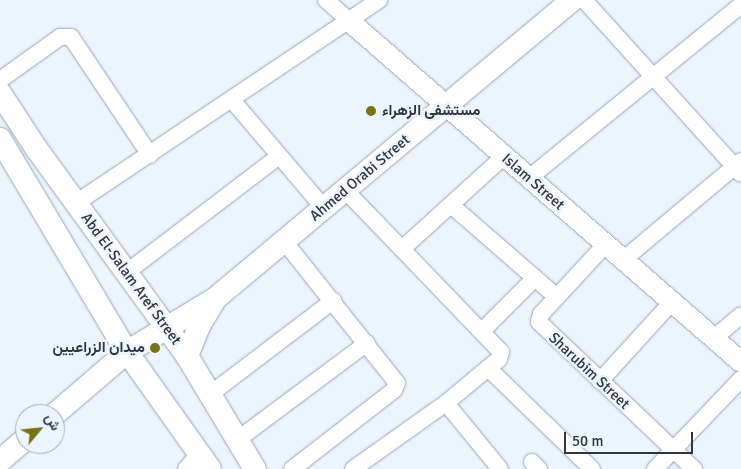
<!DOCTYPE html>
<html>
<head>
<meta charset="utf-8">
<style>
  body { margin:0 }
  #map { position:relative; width:741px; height:469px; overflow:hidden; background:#ecf4fe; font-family:Signika,Vazirmatn,sans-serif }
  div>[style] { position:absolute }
  .roads { filter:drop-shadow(0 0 1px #99a5b5) drop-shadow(0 0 1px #99a5b5) }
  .minor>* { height:16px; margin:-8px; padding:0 8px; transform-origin:8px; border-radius:8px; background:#fff }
  .tertiary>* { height:20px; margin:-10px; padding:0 10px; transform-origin:10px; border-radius:10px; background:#fff }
  .secondary>* { height:22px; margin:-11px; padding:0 11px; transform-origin:11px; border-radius:11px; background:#fff }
  .dots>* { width:14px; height:14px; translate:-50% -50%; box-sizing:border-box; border:2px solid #ecf4fe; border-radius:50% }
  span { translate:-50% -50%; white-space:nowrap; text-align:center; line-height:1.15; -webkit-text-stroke:5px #ecf4fe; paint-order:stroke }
  .poi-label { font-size:15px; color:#31363c; font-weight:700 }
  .left { translate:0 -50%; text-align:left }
  .right { translate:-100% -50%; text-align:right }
  .street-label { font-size:15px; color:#31363c }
  .north { position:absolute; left:15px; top:404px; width:50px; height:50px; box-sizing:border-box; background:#ecf4fe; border:1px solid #a1a8b0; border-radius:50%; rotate:62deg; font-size:14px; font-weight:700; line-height:20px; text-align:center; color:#31363c }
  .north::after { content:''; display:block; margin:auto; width:18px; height:22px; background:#787315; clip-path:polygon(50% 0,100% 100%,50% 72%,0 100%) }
  .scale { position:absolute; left:564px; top:432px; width:129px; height:22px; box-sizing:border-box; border:2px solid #31363c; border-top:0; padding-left:6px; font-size:15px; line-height:18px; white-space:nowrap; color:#31363c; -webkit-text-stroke:4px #ecf4fe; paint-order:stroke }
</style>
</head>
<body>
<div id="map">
  <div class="roads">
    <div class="minor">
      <i style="left:326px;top:0;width:30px;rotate:42deg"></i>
      <i style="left:584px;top:0;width:234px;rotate:47.9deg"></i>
      <i style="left:0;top:80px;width:74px;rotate:-35.6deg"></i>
      <i style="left:60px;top:37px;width:11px"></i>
      <i style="left:71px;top:37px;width:142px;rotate:56.2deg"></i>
      <i style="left:232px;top:100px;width:142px;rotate:49.6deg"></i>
      <i style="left:529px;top:178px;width:274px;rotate:-39.2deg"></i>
      <i style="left:345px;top:190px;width:225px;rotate:46.1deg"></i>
      <i style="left:501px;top:352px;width:7px;rotate:106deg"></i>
      <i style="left:499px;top:359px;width:69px;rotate:140.3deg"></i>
      <i style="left:446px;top:403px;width:114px;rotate:144.6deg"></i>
      <i style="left:76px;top:203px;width:365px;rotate:-33.8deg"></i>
      <i style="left:451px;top:205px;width:140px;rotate:41deg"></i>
      <i style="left:284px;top:241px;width:181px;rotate:51.5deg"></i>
      <i style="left:397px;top:383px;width:8px;rotate:113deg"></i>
      <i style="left:394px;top:390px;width:129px;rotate:142.2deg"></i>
      <i style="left:605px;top:245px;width:94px;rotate:132.8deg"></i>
      <i style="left:541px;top:314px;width:8px;rotate:104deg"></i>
      <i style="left:539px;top:322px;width:214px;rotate:43.5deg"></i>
      <i style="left:402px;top:249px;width:137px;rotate:-42.3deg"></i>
      <i style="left:623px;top:260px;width:154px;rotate:-40deg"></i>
      <i style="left:127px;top:272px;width:191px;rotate:-37.3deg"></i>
      <i style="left:482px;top:331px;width:75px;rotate:-45deg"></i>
      <i style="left:714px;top:338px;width:35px;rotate:-40deg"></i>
      <i style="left:488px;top:368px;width:145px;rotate:44.2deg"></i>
      <i style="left:600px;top:381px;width:107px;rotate:-47.7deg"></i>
      <i style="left:209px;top:395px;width:156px;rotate:-37.2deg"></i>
      <i style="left:446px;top:403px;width:85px;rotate:50.7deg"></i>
      <i style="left:237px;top:440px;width:162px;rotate:-36.7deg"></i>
      <i style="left:532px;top:462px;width:10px;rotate:45deg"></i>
      <i style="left:186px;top:469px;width:20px;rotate:-49deg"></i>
      <i style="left:655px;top:469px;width:124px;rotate:-46.3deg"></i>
    </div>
    <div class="tertiary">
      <i style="left:348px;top:20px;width:521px;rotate:41.03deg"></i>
    </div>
    <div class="secondary">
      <i style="left:0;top:93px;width:66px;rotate:56.8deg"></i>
      <i style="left:36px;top:148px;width:257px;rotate:54deg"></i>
      <i style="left:187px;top:356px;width:132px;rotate:59deg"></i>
      <i style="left:0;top:139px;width:248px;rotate:59.2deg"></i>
      <i style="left:127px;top:352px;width:143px;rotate:54.6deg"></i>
      <i style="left:187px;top:356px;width:32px;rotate:-68deg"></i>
      <i style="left:199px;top:326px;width:31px;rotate:-59deg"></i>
      <i style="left:55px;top:414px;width:95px;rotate:-40.7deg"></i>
      <i style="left:127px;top:352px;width:104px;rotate:-31.2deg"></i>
      <i style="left:216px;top:298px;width:465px;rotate:-39.9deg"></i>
      <i style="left:0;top:461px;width:33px;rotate:-41deg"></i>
    </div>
  </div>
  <div class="dots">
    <i style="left:371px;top:111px;background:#787315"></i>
    <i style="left:155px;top:348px;background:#787315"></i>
  </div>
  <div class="poi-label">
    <span class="left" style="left:382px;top:111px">مستشفى الزهراء</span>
    <span class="right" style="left:145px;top:348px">ميدان الزراعيين</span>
  </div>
  <div class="street-label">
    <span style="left:360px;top:178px;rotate:-40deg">Ahmed Orabi Street</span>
    <span style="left:533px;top:182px;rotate:41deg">Islam Street</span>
    <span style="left:131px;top:279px;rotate:54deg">Abd El-Salam Aref Street</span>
    <span style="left:589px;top:371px;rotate:43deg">Sharubim Street</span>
  </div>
  <div class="north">ش</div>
  <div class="scale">50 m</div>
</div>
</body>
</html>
